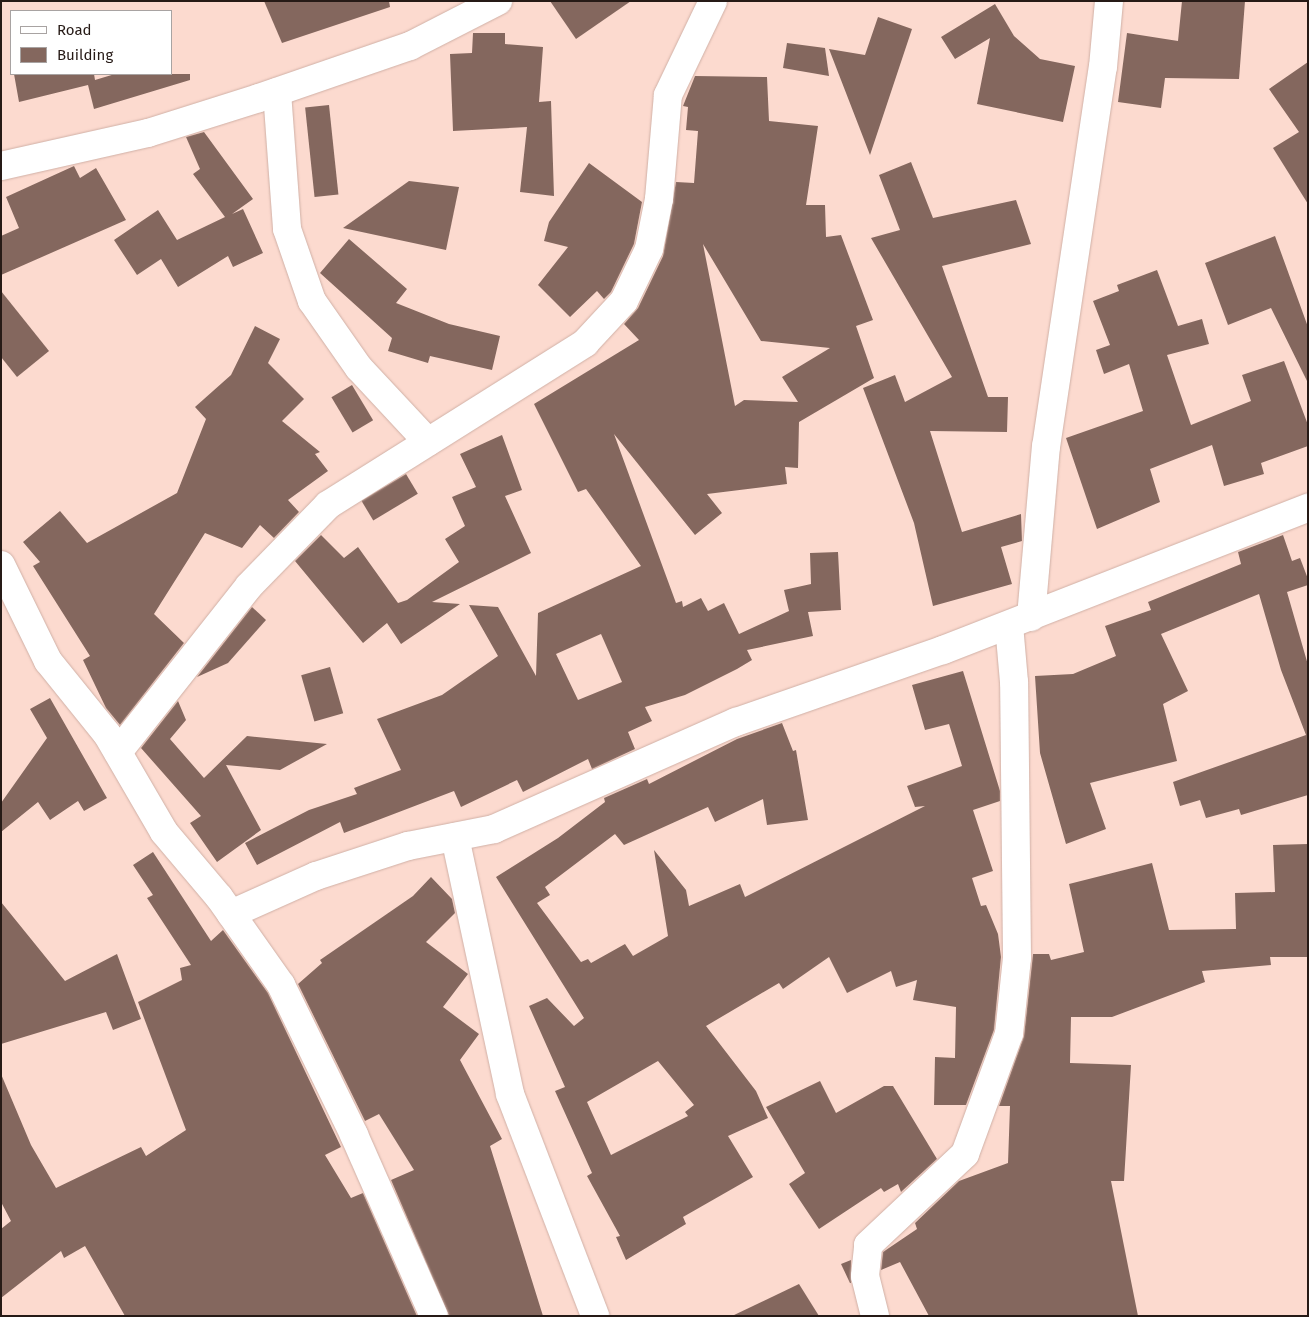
<!DOCTYPE html>
<html>
<head>
<meta charset="utf-8">
<style>
  body { margin:0 }
  #map { position:relative; width:1309px; height:1317px; overflow:hidden; background:#fcdacf; font-family:"Fira Sans",sans-serif }
  div>[style] { position:absolute }
  .building>* { inset:0; background:#84675e; transform-origin:0 0 }
  .roads { filter:drop-shadow(0 0 1px #d0b0a6) drop-shadow(0 0 1px #d0b0a6) }
  .minor>* { height:28px; margin:-14px; padding:0 14px; transform-origin:14px; border-radius:14px; background:#fff }
  span { translate:-50% -50%; white-space:nowrap; text-align:center; line-height:1.15; -webkit-text-stroke:5px #fff; paint-order:stroke }
  .frame { position:absolute; inset:0; border:2px solid #261a16; pointer-events:none }
  .legend { position:absolute; left:10px; top:10px; width:162px; height:65px; box-sizing:border-box; background:#fff; border:1px solid #a8a3a2; margin:0; padding:6px 9px; list-style:none; font-size:15px; color:#261a16 }
  .legend li { display:flex; align-items:center; gap:10px; height:25px }
  .legend b { width:25px; border:1px solid #a8a3a2 }
</style>
</head>
<body>
<div id="map">
  <div class="building">
    <i style="clip-path:polygon(264px 1px,389px 1px,390px 7px,282px 43px)"></i>
    <i style="clip-path:polygon(550px 1px,631px 1px,576px 39px)"></i>
    <i style="clip-path:polygon(1182px 1px,1245px 1px,1239px 79px,1165px 78px,1161px 108px,1118px 102px,1127px 33px,1178px 41px)"></i>
    <i style="clip-path:polygon(995px 4px,1014px 36px,1040px 59px,1075px 66px,1063px 122px,977px 104px,990px 38px,955px 59px,941px 37px)"></i>
    <i style="clip-path:polygon(878px 17px,912px 29px,870px 155px,829px 49px,865px 55px)"></i>
    <i style="clip-path:polygon(473px 33px,505px 33px,505px 44px,543px 47px,539px 102px,551px 101px,554px 196px,520px 192px,527px 127px,453px 131px,450px 54px,472px 53px)"></i>
    <i style="clip-path:polygon(787px 43px,825px 48px,829px 76px,783px 68px)"></i>
    <i style="clip-path:polygon(1308px 62px,1308px 204px,1273px 148px,1299px 132px,1269px 89px)"></i>
    <i style="clip-path:polygon(14px 74px,94px 74px,95px 80px,115px 74px,190px 74px,190px 80px,94px 109px,88px 85px,19px 102px)"></i>
    <i style="clip-path:polygon(evenodd,695px 76px,767px 77px,769px 121px,818px 126px,806px 205px,825px 205px,826px 237px,841px 235px,873px 320px,856px 326px,874px 378px,799px 422px,798px 468px,785px 467px,787px 484px,707px 494px,722px 513px,695px 535px,614px 434px,676px 603px,682px 601px,683px 607px,701px 598px,708px 611px,724px 603px,739px 634px,789px 611px,784px 590px,811px 584px,810px 553px,838px 552px,841px 610px,808px 612px,813px 636px,747px 650px,752px 660px,737px 669px,685px 695px,645px 707px,652px 721px,628px 732px,635px 749px,592px 769px,588px 759px,523px 792px,517px 780px,461px 807px,454px 791px,344px 833px,340px 822px,257px 865px,245px 843px,309px 810px,357px 794px,354px 788px,401px 770px,377px 719px,442px 695px,498px 656px,469px 605px,498px 607px,536px 676px,538px 613px,641px 566px,586px 489px,578px 492px,534px 404px,639px 340px,624px 324px,638px 308px,663px 256px,676px 182px,694px 183px,698px 131px,686px 130px,688px 107px,683px 106px,695px 76px,703px 244px,761px 341px,830px 348px,782px 377px,798px 402px,744px 400px,735px 406px,703px 244px,695px 76px,601px 634px,622px 682px,578px 700px,556px 654px,601px 634px)"></i>
    <i style="left:329px;top:105px;width:90px;height:24px;rotate:84deg"></i>
    <i style="clip-path:polygon(204px 132px,253px 199px,232px 214px,243px 209px,263px 253px,233px 267px,228px 256px,178px 287px,161px 259px,137px 275px,114px 240px,158px 210px,177px 240px,225px 217px,193px 174px,200px 169px,186px 137px)"></i>
    <i style="clip-path:polygon(911px 162px,933px 218px,1016px 200px,1031px 244px,942px 266px,988px 397px,1008px 397px,1007px 432px,930px 431px,962px 532px,1021px 514px,1022px 541px,1001px 547px,1012px 584px,933px 606px,914px 523px,863px 388px,895px 375px,905px 402px,952px 377px,871px 238px,900px 230px,879px 175px)"></i>
    <i style="clip-path:polygon(589px 163px,642px 202px,634px 244px,611px 292px,604px 299px,597px 291px,570px 317px,538px 285px,568px 247px,544px 241px,549px 222px)"></i>
    <i style="clip-path:polygon(74px 166px,80px 178px,96px 168px,126px 220px,1px 275px,1px 236px,19px 228px,6px 197px)"></i>
    <i style="clip-path:polygon(409px 181px,459px 187px,446px 250px,343px 228px)"></i>
    <i style="clip-path:polygon(1275px 236px,1308px 327px,1308px 383px,1271px 308px,1228px 325px,1205px 263px)"></i>
    <i style="clip-path:polygon(349px 239px,407px 289px,396px 303px,449px 324px,500px 336px,492px 370px,430px 356px,428px 363px,388px 351px,392px 338px,320px 273px)"></i>
    <i style="clip-path:polygon(1157px 270px,1178px 326px,1202px 319px,1209px 344px,1167px 355px,1191px 425px,1251px 401px,1242px 375px,1284px 361px,1308px 425px,1308px 446px,1261px 463px,1264px 474px,1224px 486px,1212px 445px,1150px 469px,1160px 502px,1097px 529px,1066px 438px,1143px 411px,1129px 364px,1104px 374px,1096px 350px,1110px 345px,1093px 301px,1119px 291px,1117px 285px)"></i>
    <i style="clip-path:polygon(1px 291px,49px 351px,17px 377px,1px 357px)"></i>
    <i style="clip-path:polygon(255px 326px,280px 339px,268px 363px,304px 399px,282px 421px,320px 452px,315px 454px,328px 471px,288px 500px,299px 512px,274px 538px,260px 525px,242px 548px,205px 533px,154px 614px,184px 643px,120px 725px,106px 708px,83px 660px,90px 656px,33px 566px,40px 562px,23px 542px,60px 511px,87px 543px,177px 493px,206px 419px,195px 407px,231px 375px)"></i>
    <i style="left:352px;top:385px;width:41px;height:24px;rotate:59deg"></i>
    <i style="clip-path:polygon(502px 435px,522px 490px,505px 496px,531px 553px,432px 602px,460px 604px,401px 644px,387px 623px,363px 643px,295px 561px,321px 535px,344px 558px,358px 547px,398px 603px,407px 600px,459px 562px,445px 539px,465px 526px,452px 497px,476px 487px,460px 454px)"></i>
    <i style="left:406px;top:474px;width:23px;height:52px;rotate:59deg"></i>
    <i style="clip-path:polygon(1283px 535px,1292px 561px,1300px 558px,1308px 579px,1308px 585px,1287px 592px,1308px 665px,1308px 795px,1241px 815px,1239px 809px,1206px 818px,1200px 800px,1180px 806px,1173px 782px,1306px 735px,1281px 670px,1259px 594px,1161px 634px,1188px 691px,1163px 704px,1177px 761px,1090px 783px,1106px 829px,1066px 844px,1040px 753px,1035px 676px,1073px 674px,1116px 656px,1105px 626px,1151px 610px,1148px 602px,1241px 564px,1238px 552px)"></i>
    <i style="clip-path:polygon(252px 607px,266px 620px,228px 663px,197px 677px)"></i>
    <i style="left:330px;top:667px;width:48px;height:30px;rotate:74deg"></i>
    <i style="clip-path:polygon(evenodd,963px 671px,1000px 791px,1000px 801px,973px 810px,993px 871px,972px 878px,981px 906px,986px 905px,998px 934px,1001px 957px,994px 1030px,966px 1105px,934px 1105px,935px 1057px,955px 1058px,956px 1007px,913px 1000px,917px 980px,896px 987px,891px 971px,847px 993px,829px 957px,783px 989px,779px 983px,706px 1026px,756px 1091px,768px 1118px,728px 1136px,753px 1177px,683px 1217px,686px 1224px,626px 1260px,616px 1237px,620px 1236px,587px 1176px,592px 1173px,555px 1091px,565px 1087px,529px 1006px,547px 998px,574px 1026px,584px 1018px,496px 877px,558px 838px,605px 802px,604px 798px,647px 779px,649px 784px,737px 739px,782px 723px,793px 751px,796px 750px,808px 820px,767px 825px,763px 799px,715px 822px,708px 807px,624px 845px,615px 834px,545px 887px,550px 895px,537px 903px,581px 962px,588px 959px,591px 963px,625px 944px,633px 956px,668px 936px,654px 850px,686px 890px,689px 906px,740px 884px,745px 897px,925px 806px,915px 807px,907px 786px,962px 766px,949px 724px,925px 730px,912px 685px,963px 671px,658px 1061px,694px 1105px,685px 1112px,688px 1116px,611px 1155px,587px 1102px,658px 1061px)"></i>
    <i style="clip-path:polygon(50px 698px,107px 798px,84px 811px,78px 801px,50px 820px,38px 802px,1px 832px,1px 803px,47px 738px,30px 709px)"></i>
    <i style="clip-path:polygon(178px 701px,186px 720px,170px 739px,204px 778px,247px 736px,327px 744px,280px 770px,226px 765px,261px 830px,217px 862px,190px 823px,201px 816px,141px 748px)"></i>
    <i style="clip-path:polygon(1308px 844px,1308px 957px,1270px 957px,1271px 965px,1202px 971px,1205px 982px,1112px 1017px,1071px 1017px,1070px 1063px,1131px 1065px,1124px 1181px,1111px 1181px,1138px 1316px,929px 1316px,900px 1262px,881px 1270px,883px 1252px,917px 1229px,915px 1223px,959px 1181px,1008px 1163px,1010px 1106px,999px 1106px,1024px 1036px,1033px 954px,1049px 954px,1051px 960px,1084px 952px,1069px 884px,1152px 863px,1169px 930px,1236px 929px,1235px 893px,1275px 892px,1273px 845px)"></i>
    <i style="clip-path:polygon(153px 852px,211px 941px,223px 930px,268px 993px,341px 1147px,325px 1155px,351px 1198px,363px 1193px,417px 1316px,125px 1316px,85px 1246px,64px 1258px,61px 1251px,1px 1298px,1px 1229px,11px 1221px,1px 1202px,1px 1074px,31px 1145px,56px 1188px,141px 1147px,146px 1156px,186px 1130px,138px 1002px,182px 980px,180px 968px,191px 965px,147px 898px,153px 895px,133px 865px)"></i>
    <i style="clip-path:polygon(431px 877px,452px 899px,455px 913px,426px 942px,468px 974px,443px 1007px,479px 1034px,460px 1060px,502px 1139px,490px 1146px,543px 1316px,449px 1316px,391px 1180px,414px 1170px,379px 1114px,365px 1121px,298px 984px,322px 963px,320px 960px,413px 896px)"></i>
    <i style="clip-path:polygon(1px 902px,65px 981px,117px 954px,141px 1019px,113px 1030px,106px 1012px,1px 1044px)"></i>
    <i style="clip-path:polygon(820px 1081px,836px 1113px,884px 1086px,893px 1086px,937px 1159px,901px 1192px,898px 1184px,884px 1192px,881px 1188px,819px 1229px,789px 1184px,805px 1173px,766px 1107px)"></i>
    <i style="clip-path:polygon(851px 1260px,851px 1283px,850px 1283px,841px 1264px)"></i>
    <i style="clip-path:polygon(799px 1284px,819px 1316px,732px 1316px)"></i>
  </div>
  <div class="roads">
    <div class="minor">
      <i style="left:277px;top:92px;width:137px;rotate:85.8deg"></i>
      <i style="left:287px;top:229px;width:76px;rotate:70.9deg"></i>
      <i style="left:312px;top:301px;width:82px;rotate:55deg"></i>
      <i style="left:359px;top:368px;width:101px;rotate:47deg"></i>
      <i style="left:1px;top:166px;width:151px;rotate:-12.7deg"></i>
      <i style="left:148px;top:133px;width:116px;rotate:-17.5deg"></i>
      <i style="left:259px;top:98px;width:160px;rotate:-19deg"></i>
      <i style="left:410px;top:46px;width:99px;rotate:-27.1deg"></i>
      <i style="left:1px;top:565px;width:107px;rotate:63.9deg"></i>
      <i style="left:48px;top:661px;width:94px;rotate:51.1deg"></i>
      <i style="left:107px;top:734px;width:113px;rotate:59.8deg"></i>
      <i style="left:164px;top:832px;width:85px;rotate:49.8deg"></i>
      <i style="left:219px;top:897px;width:108px;rotate:54.8deg"></i>
      <i style="left:281px;top:985px;width:167px;rotate:64deg"></i>
      <i style="left:354px;top:1135px;width:198px;rotate:66.2deg"></i>
      <i style="left:1031px;top:617px;width:171px;rotate:-85deg"></i>
      <i style="left:1046px;top:447px;width:384px;rotate:-81.5deg"></i>
      <i style="left:1103px;top:67px;width:66px;rotate:-84.8deg"></i>
      <i style="left:118px;top:752px;width:211px;rotate:-51.7deg"></i>
      <i style="left:249px;top:586px;width:113px;rotate:-45.7deg"></i>
      <i style="left:328px;top:505px;width:304px;rotate:-32.2deg"></i>
      <i style="left:585px;top:343px;width:57px;rotate:-47.1deg"></i>
      <i style="left:624px;top:301px;width:58px;rotate:-64.3deg"></i>
      <i style="left:649px;top:249px;width:51px;rotate:-78.7deg"></i>
      <i style="left:659px;top:199px;width:104px;rotate:-85.1deg"></i>
      <i style="left:668px;top:95px;width:104px;rotate:-64.4deg"></i>
      <i style="left:455px;top:837px;width:263px;rotate:77.9deg"></i>
      <i style="left:510px;top:1094px;width:238px;rotate:69deg"></i>
      <i style="left:231px;top:914px;width:93px;rotate:-24.1deg"></i>
      <i style="left:316px;top:876px;width:97px;rotate:-18.1deg"></i>
      <i style="left:408px;top:846px;width:88px;rotate:-11.2deg"></i>
      <i style="left:494px;top:829px;width:265px;rotate:-23.9deg"></i>
      <i style="left:736px;top:722px;width:219px;rotate:-19.2deg"></i>
      <i style="left:943px;top:650px;width:392px;rotate:-21.3deg"></i>
      <i style="left:875px;top:1316px;width:41px;rotate:-104deg"></i>
      <i style="left:865px;top:1276px;width:31px;rotate:-84deg"></i>
      <i style="left:868px;top:1245px;width:133px;rotate:-43.2deg"></i>
      <i style="left:965px;top:1154px;width:128px;rotate:-69.9deg"></i>
      <i style="left:1009px;top:1034px;width:76px;rotate:-84deg"></i>
      <i style="left:1017px;top:958px;width:276px;rotate:-90.6deg"></i>
      <i style="left:1014px;top:682px;width:57px;rotate:-95deg"></i>
    </div>
  </div>
  <div class="frame"></div>
  <ul class="legend">
  <li><b style="height:6px;background:#fff"></b>Road</li>
  <li><b style="height:14px;background:#84675e"></b>Building</li>
  </ul>
</div>
</body>
</html>
